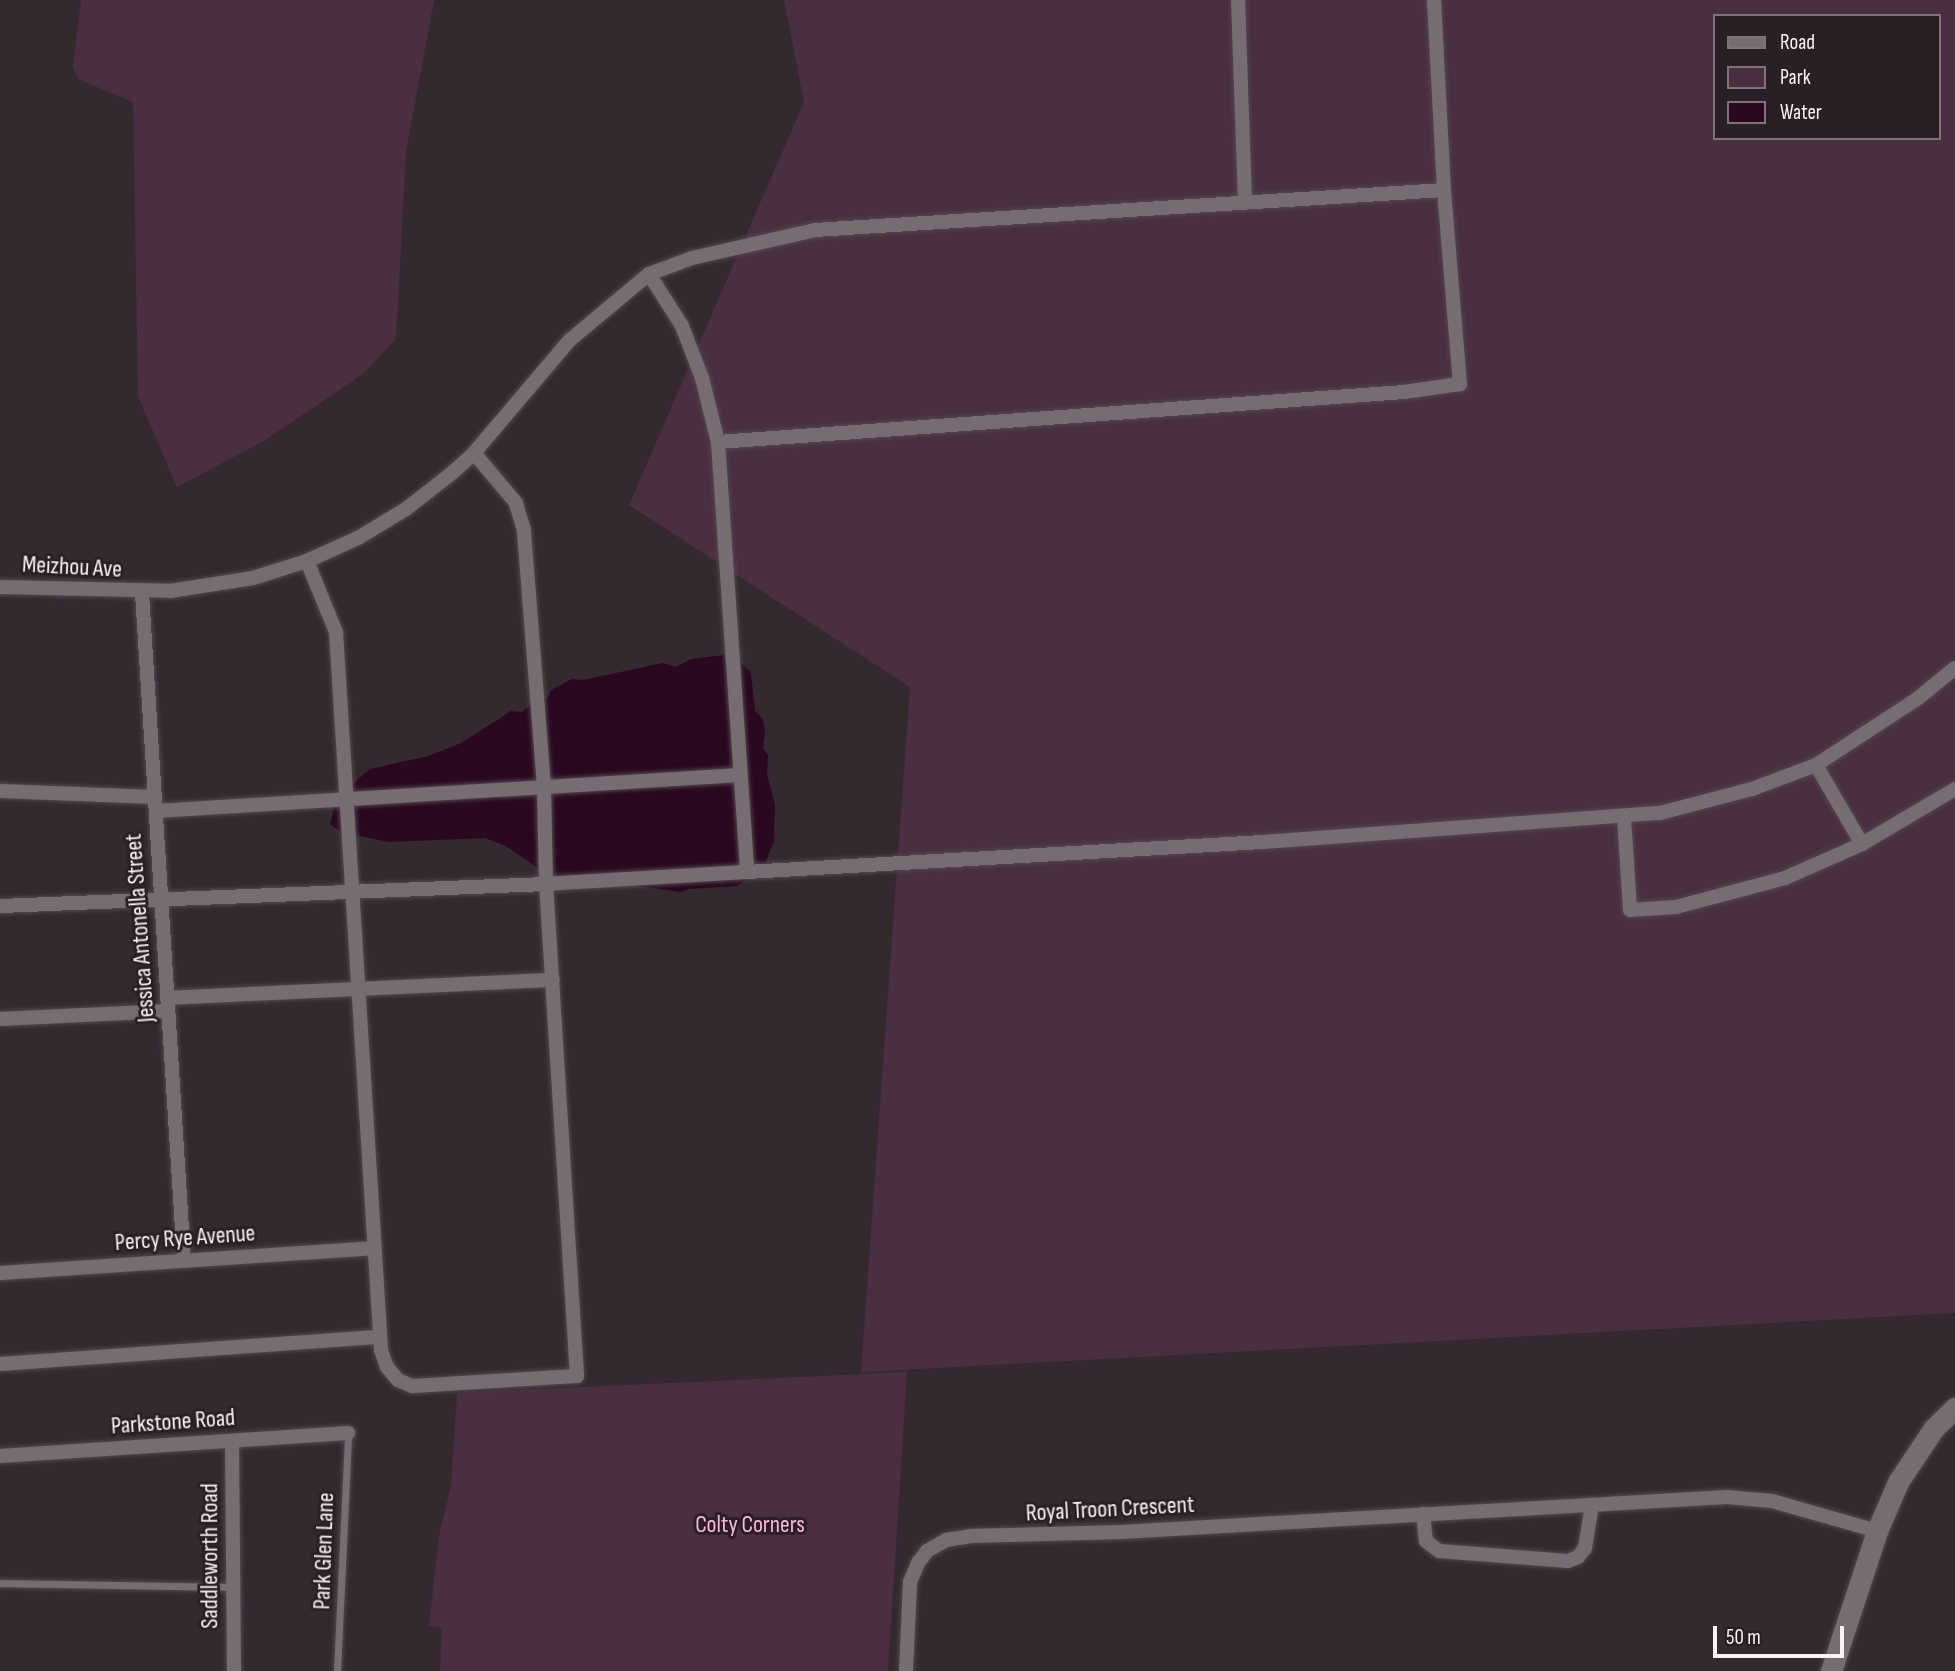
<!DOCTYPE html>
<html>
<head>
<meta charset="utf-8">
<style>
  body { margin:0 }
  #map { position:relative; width:1955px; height:1671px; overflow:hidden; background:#34292f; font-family:"Sofia Sans Condensed",sans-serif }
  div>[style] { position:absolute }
  .green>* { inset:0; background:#4a2f40 }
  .water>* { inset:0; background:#2a081f }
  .roads { filter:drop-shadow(0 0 2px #50484d) drop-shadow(0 0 2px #50484d) }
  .lane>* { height:7px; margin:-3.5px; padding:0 3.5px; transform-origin:3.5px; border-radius:3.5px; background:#786c73 }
  .street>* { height:14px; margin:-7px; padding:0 7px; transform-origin:7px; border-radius:7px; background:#786c73 }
  .secondary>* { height:21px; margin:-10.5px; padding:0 10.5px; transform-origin:10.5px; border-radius:10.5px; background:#786c73 }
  span { translate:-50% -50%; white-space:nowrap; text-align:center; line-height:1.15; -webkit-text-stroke:6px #2a1f25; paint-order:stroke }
  .street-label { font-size:24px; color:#f9f2f6 }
  .park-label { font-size:24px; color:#fdb7e1 }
  .legend { position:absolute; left:1713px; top:14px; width:228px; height:126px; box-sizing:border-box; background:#2a1f25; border:2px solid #7d7379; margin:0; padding:9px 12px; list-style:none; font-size:21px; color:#f9f2f6 }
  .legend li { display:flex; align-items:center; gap:14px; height:35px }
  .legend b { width:35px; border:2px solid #7d7379 }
  .scale { position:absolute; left:1713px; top:1626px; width:131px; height:32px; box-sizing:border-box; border:4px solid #f9f2f6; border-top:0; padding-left:9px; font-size:21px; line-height:24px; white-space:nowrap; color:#f9f2f6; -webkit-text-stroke:5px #2a1f25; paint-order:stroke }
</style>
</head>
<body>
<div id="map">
  <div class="green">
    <i style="clip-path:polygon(81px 0,434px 0,406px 152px,396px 339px,363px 374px,262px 442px,177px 487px,138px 396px,133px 102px,78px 79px,73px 67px)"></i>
    <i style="clip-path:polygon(evenodd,784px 0,1955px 0,1955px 1313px,861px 1372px,910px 687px,629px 505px,804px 102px,784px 0,1715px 16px,1939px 16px,1939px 138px,1715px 138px,1715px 16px)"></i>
    <i style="clip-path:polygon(907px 1372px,888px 1671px,440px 1671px,442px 1628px,429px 1626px,439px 1536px,451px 1486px,457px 1393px)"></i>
  </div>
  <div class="water">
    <i style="clip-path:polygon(724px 655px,739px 661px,751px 673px,755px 711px,762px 718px,765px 729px,763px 748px,768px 755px,767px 774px,775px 805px,774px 841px,762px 871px,737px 886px,688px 889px,681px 892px,624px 884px,571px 880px,545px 873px,506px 846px,485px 838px,388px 842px,341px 832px,330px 824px,337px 797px,370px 769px,428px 756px,461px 743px,511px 711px,522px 712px,537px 699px,547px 699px,551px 690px,572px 679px,583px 680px,663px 663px,676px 667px,691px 659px)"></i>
  </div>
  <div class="roads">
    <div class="lane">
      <i style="left:0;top:1583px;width:232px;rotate:1deg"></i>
      <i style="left:337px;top:1671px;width:237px;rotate:-87.3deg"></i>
    </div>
    <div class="street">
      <i style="left:1238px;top:0;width:203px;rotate:88deg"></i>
      <i style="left:1434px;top:0;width:190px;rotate:87deg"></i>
      <i style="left:649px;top:274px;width:46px;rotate:-20.4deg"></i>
      <i style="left:692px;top:258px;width:126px;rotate:-12.8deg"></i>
      <i style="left:815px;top:230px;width:630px;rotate:-3.64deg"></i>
      <i style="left:1444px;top:190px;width:195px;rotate:85.3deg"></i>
      <i style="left:1460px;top:384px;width:57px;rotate:171.9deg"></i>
      <i style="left:1404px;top:392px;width:688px;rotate:175.83deg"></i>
      <i style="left:307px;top:561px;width:77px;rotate:67.8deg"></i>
      <i style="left:336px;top:632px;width:719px;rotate:86.41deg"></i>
      <i style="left:381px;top:1350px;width:18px;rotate:71deg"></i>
      <i style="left:387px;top:1367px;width:17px;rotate:50deg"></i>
      <i style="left:398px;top:1380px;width:15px;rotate:23deg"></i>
      <i style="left:412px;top:1386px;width:165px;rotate:-3.5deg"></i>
      <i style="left:577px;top:1376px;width:493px;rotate:-93.6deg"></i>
      <i style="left:546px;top:884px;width:98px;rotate:-91.2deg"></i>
      <i style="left:544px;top:786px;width:257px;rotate:-94.5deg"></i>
      <i style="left:524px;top:530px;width:28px;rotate:-107deg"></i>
      <i style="left:516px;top:503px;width:65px;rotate:-130deg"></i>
      <i style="left:0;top:587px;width:170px;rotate:1.3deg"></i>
      <i style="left:170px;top:591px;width:84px;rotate:-8.9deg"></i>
      <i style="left:253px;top:578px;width:57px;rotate:-17.5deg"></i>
      <i style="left:307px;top:561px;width:56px;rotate:-24.3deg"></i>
      <i style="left:358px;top:538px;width:56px;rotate:-31.1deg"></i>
      <i style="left:406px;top:509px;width:58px;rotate:-38deg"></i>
      <i style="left:452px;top:473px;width:30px;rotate:-42deg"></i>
      <i style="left:474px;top:453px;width:148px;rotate:-49.7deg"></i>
      <i style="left:570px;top:340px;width:103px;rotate:-39.9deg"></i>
      <i style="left:649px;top:274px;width:62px;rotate:57.6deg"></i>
      <i style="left:682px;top:326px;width:56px;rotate:69deg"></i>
      <i style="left:702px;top:378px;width:66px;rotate:76deg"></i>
      <i style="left:718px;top:442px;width:431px;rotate:86.1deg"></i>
      <i style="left:747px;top:872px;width:201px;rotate:176.6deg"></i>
      <i style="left:546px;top:884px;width:546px;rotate:177.69deg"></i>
      <i style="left:142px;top:593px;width:669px;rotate:86.4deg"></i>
      <i style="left:1816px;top:765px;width:91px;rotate:59.8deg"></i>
      <i style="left:0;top:791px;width:155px;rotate:2.2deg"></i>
      <i style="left:156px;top:811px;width:585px;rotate:-3.53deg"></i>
      <i style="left:1624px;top:817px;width:93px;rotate:86.3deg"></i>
      <i style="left:1630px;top:910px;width:46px;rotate:-3.7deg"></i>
      <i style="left:1676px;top:907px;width:113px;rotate:-14.9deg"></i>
      <i style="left:1785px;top:878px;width:84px;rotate:-23.8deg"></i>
      <i style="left:1862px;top:844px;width:108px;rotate:-30.6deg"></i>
      <i style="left:747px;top:872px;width:517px;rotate:-3.33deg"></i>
      <i style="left:1263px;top:842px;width:398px;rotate:-4.2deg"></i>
      <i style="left:1660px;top:813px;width:95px;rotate:-14.6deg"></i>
      <i style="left:1752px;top:789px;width:68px;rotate:-20.6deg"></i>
      <i style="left:1816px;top:765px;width:121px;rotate:-33.2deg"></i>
      <i style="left:1917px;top:699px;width:49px;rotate:-39.2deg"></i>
      <i style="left:167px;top:998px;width:386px;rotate:-2.7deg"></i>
      <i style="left:0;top:1019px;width:168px;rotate:-2.7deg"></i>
      <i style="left:0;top:1273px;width:374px;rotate:-3.8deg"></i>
      <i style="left:0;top:1364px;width:381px;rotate:-4.1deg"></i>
      <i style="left:232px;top:1441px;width:230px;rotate:89.5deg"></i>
      <i style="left:0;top:1456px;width:349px;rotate:-3.8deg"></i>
      <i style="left:1423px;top:1514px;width:27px;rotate:84deg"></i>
      <i style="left:1426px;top:1541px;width:16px;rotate:38deg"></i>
      <i style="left:1439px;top:1551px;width:129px;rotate:4.4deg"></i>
      <i style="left:1568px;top:1561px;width:11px;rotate:-22deg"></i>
      <i style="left:1578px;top:1557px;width:11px;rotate:-52deg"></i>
      <i style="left:1585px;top:1548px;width:44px;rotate:-80.8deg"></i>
      <i style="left:906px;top:1671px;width:89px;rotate:-87.4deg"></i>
      <i style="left:910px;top:1582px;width:21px;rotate:-67deg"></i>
      <i style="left:918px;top:1563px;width:15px;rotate:-53deg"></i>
      <i style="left:927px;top:1551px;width:22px;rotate:-30deg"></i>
      <i style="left:946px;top:1540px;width:25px;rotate:-9deg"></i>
      <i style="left:971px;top:1536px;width:150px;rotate:-1.5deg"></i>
      <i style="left:1121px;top:1532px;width:607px;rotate:-3.31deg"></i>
      <i style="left:1727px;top:1497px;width:45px;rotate:5.1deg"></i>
      <i style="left:1772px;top:1501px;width:109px;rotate:15.9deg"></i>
    </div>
    <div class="secondary">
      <i style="left:1831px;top:1671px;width:147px;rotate:-71.8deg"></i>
      <i style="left:1877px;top:1531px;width:53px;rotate:-66.8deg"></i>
      <i style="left:1898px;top:1482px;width:65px;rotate:-56.3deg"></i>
      <i style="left:1934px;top:1428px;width:29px;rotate:-44deg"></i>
    </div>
  </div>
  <div class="street-label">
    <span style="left:72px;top:567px;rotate:3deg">Meizhou Ave</span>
    <span style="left:140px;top:928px;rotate:-94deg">Jessica Antonella Street</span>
    <span style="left:185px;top:1238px;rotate:-4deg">Percy Rye Avenue</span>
    <span style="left:173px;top:1422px;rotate:-4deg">Parkstone Road</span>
    <span style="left:1110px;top:1509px;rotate:-3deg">Royal Troon Crescent</span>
    <span style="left:324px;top:1551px;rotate:-88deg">Park Glen Lane</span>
    <span style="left:210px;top:1556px;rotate:-90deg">Saddleworth Road</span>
  </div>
  <div class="park-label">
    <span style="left:750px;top:1525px">Colty Corners</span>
  </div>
  <ul class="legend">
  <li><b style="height:9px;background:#786c73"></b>Road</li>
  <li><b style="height:19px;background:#4a2f40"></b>Park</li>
  <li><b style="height:19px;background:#2a081f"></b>Water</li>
  </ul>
  <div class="scale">50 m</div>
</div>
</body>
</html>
